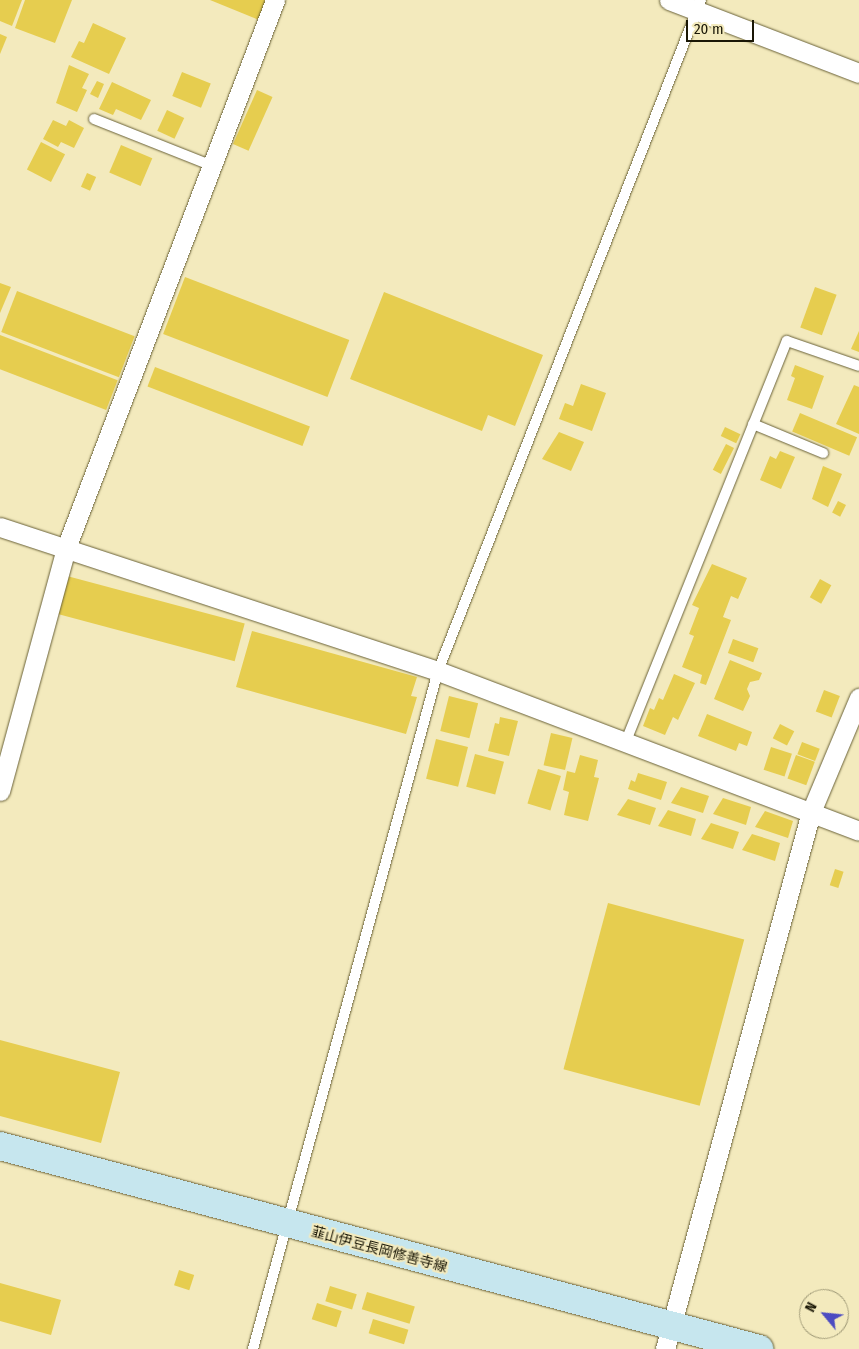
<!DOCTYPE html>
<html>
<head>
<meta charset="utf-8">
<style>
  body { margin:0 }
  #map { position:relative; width:859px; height:1349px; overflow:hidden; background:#f3eabd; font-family:"Fira Sans Condensed","Noto Sans JP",sans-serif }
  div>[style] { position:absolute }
  .building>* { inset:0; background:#e6cd4f; transform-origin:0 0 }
  .roads { filter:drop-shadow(0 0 1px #696138) drop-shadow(0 0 1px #696138) }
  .lane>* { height:10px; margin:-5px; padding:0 5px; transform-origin:5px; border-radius:5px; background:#fff }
  .street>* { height:19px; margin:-9.5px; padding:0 9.5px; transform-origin:9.5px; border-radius:9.5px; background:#fff }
  .secondary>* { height:28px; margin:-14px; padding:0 14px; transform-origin:14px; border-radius:14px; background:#c6e6ee }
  span { translate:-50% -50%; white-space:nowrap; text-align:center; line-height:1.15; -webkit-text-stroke:4px #f3eabd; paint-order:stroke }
  .street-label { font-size:14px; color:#1a1706 }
  .north { position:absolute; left:799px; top:1289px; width:50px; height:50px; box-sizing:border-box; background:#f3eabd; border:1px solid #9c9674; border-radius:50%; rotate:298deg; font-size:14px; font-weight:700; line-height:20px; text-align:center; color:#1a1706 }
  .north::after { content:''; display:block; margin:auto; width:18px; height:22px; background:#4c4bc1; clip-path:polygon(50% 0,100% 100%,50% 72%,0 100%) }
  .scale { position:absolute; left:686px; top:20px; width:68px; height:22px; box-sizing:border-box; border:2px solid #1a1706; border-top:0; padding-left:6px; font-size:15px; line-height:18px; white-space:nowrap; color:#1a1706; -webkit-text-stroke:4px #f3eabd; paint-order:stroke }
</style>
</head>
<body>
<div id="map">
  <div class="building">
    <i style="clip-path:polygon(0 0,22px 0,12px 26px,0 21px)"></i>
    <i style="clip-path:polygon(25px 0,72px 0,55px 43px,15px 28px)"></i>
    <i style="clip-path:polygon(210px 0,265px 0,266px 1px,259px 20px)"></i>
    <i style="clip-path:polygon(93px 23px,126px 38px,109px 74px,71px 57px,79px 41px,84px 43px)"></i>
    <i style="clip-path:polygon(0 34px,7px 37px,0 54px)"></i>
    <i style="clip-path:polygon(69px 65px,89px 74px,82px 88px,87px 90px,77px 112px,56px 103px)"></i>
    <i style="left:182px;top:72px;width:31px;height:26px;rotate:22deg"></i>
    <i style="clip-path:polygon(97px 81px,104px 84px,98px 98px,90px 94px)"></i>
    <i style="clip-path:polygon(112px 82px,151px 100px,141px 120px,116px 109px,113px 115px,99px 109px)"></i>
    <i style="left:257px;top:90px;width:17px;height:59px;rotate:24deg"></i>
    <i style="left:167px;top:110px;width:19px;height:23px;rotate:25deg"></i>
    <i style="clip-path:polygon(53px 120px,66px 126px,69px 120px,84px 128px,74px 148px,61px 142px,58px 147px,43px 139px)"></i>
    <i style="left:41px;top:142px;width:27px;height:31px;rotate:27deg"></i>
    <i style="left:121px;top:145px;width:34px;height:30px;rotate:23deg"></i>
    <i style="left:87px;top:173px;width:10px;height:15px;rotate:24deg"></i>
    <i style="left:185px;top:277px;width:176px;height:61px;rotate:21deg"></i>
    <i style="clip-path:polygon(0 283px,11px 287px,0 313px)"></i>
    <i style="left:815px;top:287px;width:23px;height:43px;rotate:20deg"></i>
    <i style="left:17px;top:291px;width:126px;height:44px;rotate:21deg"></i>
    <i style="clip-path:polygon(384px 292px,543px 355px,515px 426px,488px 415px,482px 431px,350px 379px)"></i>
    <i style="clip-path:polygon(859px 331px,859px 352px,851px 349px)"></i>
    <i style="left:0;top:335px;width:126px;height:32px;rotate:21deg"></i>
    <i style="clip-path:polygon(795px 365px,824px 376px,812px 409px,787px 400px,795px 378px,791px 376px)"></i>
    <i style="left:155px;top:367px;width:166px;height:21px;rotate:21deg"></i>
    <i style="clip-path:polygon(581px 384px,606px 393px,592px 431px,559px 419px,565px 403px,573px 406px)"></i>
    <i style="clip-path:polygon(854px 385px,859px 387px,859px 434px,836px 424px)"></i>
    <i style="left:800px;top:413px;width:62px;height:20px;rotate:23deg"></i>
    <i style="left:725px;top:427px;width:17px;height:10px;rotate:25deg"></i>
    <i style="clip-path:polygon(559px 432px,584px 442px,571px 471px,542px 459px)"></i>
    <i style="left:726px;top:444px;width:9px;height:29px;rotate:27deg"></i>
    <i style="clip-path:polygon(780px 451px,795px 457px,781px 489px,760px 480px,770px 456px,776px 459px)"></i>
    <i style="clip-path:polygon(823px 466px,842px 474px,828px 507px,812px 499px)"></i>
    <i style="left:838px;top:501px;width:9px;height:13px;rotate:27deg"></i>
    <i style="clip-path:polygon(712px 564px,747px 578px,738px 599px,731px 596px,723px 617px,731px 620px,706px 685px,700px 683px,702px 675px,682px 667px,694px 636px,689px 634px,699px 608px,692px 605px)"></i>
    <i style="left:67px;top:576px;width:184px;height:39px;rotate:15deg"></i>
    <i style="left:820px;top:579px;width:13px;height:21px;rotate:29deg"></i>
    <i style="clip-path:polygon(252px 631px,417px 677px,411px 696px,417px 697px,406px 734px,236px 687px)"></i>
    <i style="left:733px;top:639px;width:27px;height:15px;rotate:20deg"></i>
    <i style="clip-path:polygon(730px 660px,762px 673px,759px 680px,750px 682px,747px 689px,750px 696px,743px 711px,714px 699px)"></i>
    <i style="clip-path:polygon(674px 674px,695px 683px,678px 720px,673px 717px,665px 735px,643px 726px,650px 708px,654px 710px,659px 698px,663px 700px)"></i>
    <i style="left:824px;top:690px;width:17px;height:23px;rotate:21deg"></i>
    <i style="left:449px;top:696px;width:30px;height:36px;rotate:14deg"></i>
    <i style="clip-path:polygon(707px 714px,752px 732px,747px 746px,739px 743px,736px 751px,698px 736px)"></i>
    <i style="clip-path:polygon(500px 717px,518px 721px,509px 756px,488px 751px,495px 723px,499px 724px)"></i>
    <i style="left:780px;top:724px;width:16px;height:16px;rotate:27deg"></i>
    <i style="left:551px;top:733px;width:22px;height:33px;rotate:13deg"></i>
    <i style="left:436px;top:739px;width:33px;height:41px;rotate:14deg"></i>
    <i style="left:802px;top:742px;width:19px;height:13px;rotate:21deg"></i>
    <i style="left:771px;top:747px;width:22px;height:24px;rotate:18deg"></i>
    <i style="left:475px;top:754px;width:30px;height:34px;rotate:15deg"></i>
    <i style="clip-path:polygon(580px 755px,598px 760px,594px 777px,599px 778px,588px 821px,564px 815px,569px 792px,563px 790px,567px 771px,575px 773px)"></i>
    <i style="left:796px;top:755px;width:20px;height:25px;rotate:20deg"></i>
    <i style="left:538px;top:769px;width:24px;height:36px;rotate:17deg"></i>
    <i style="clip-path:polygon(638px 773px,667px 782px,661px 800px,628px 789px,631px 780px,635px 782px)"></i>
    <i style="clip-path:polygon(681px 787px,709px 796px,703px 813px,671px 803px)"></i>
    <i style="clip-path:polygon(723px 798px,751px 807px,746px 825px,713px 814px)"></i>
    <i style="clip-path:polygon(628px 799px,656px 808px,650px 825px,617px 815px)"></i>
    <i style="clip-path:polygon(668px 810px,696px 819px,691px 836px,658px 826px)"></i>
    <i style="clip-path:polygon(765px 811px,793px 821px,788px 838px,755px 827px)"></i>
    <i style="clip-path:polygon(711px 823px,739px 832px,733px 849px,701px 839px)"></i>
    <i style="clip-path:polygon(752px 834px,780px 843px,775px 861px,742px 850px)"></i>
    <i style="left:835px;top:869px;width:9px;height:17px;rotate:18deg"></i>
    <i style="left:608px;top:903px;width:141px;height:172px;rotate:15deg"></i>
    <i style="clip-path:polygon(0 1040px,120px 1072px,101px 1143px,0 1116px)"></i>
    <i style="left:179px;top:1270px;width:16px;height:16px;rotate:18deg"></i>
    <i style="clip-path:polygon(0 1283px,61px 1300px,51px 1335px,0 1321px)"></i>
    <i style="left:330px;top:1286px;width:28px;height:16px;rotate:17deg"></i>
    <i style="left:367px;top:1292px;width:50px;height:18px;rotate:17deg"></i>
    <i style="left:317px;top:1303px;width:26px;height:17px;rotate:18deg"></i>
    <i style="left:373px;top:1319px;width:37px;height:15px;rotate:17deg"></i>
  </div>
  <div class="roads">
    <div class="lane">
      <i style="left:94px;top:119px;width:125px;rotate:21.6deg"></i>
      <i style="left:753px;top:424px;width:76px;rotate:22.5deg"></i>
      <i style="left:626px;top:741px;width:431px;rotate:-68.1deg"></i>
      <i style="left:787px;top:341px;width:76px;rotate:19.1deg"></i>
      <i style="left:253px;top:1349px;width:703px;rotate:-74.74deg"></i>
      <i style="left:438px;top:671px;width:721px;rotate:-68.6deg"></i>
    </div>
    <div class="street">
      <i style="left:669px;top:0;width:204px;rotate:21deg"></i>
      <i style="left:0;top:527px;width:461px;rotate:18.2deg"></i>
      <i style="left:438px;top:671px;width:450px;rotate:20.8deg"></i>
      <i style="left:0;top:791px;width:252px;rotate:-74.8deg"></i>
      <i style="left:66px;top:548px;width:587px;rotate:-69.12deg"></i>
      <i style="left:665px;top:1349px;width:556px;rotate:-74.79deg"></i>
      <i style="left:811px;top:812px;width:124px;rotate:-67.2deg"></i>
    </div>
    <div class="secondary">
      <i style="left:0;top:1146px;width:786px;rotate:14.97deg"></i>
    </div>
  </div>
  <div class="street-label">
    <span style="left:379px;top:1250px;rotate:15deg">韮山伊豆長岡修善寺線</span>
  </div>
  <div class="north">N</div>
  <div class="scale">20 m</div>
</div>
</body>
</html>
